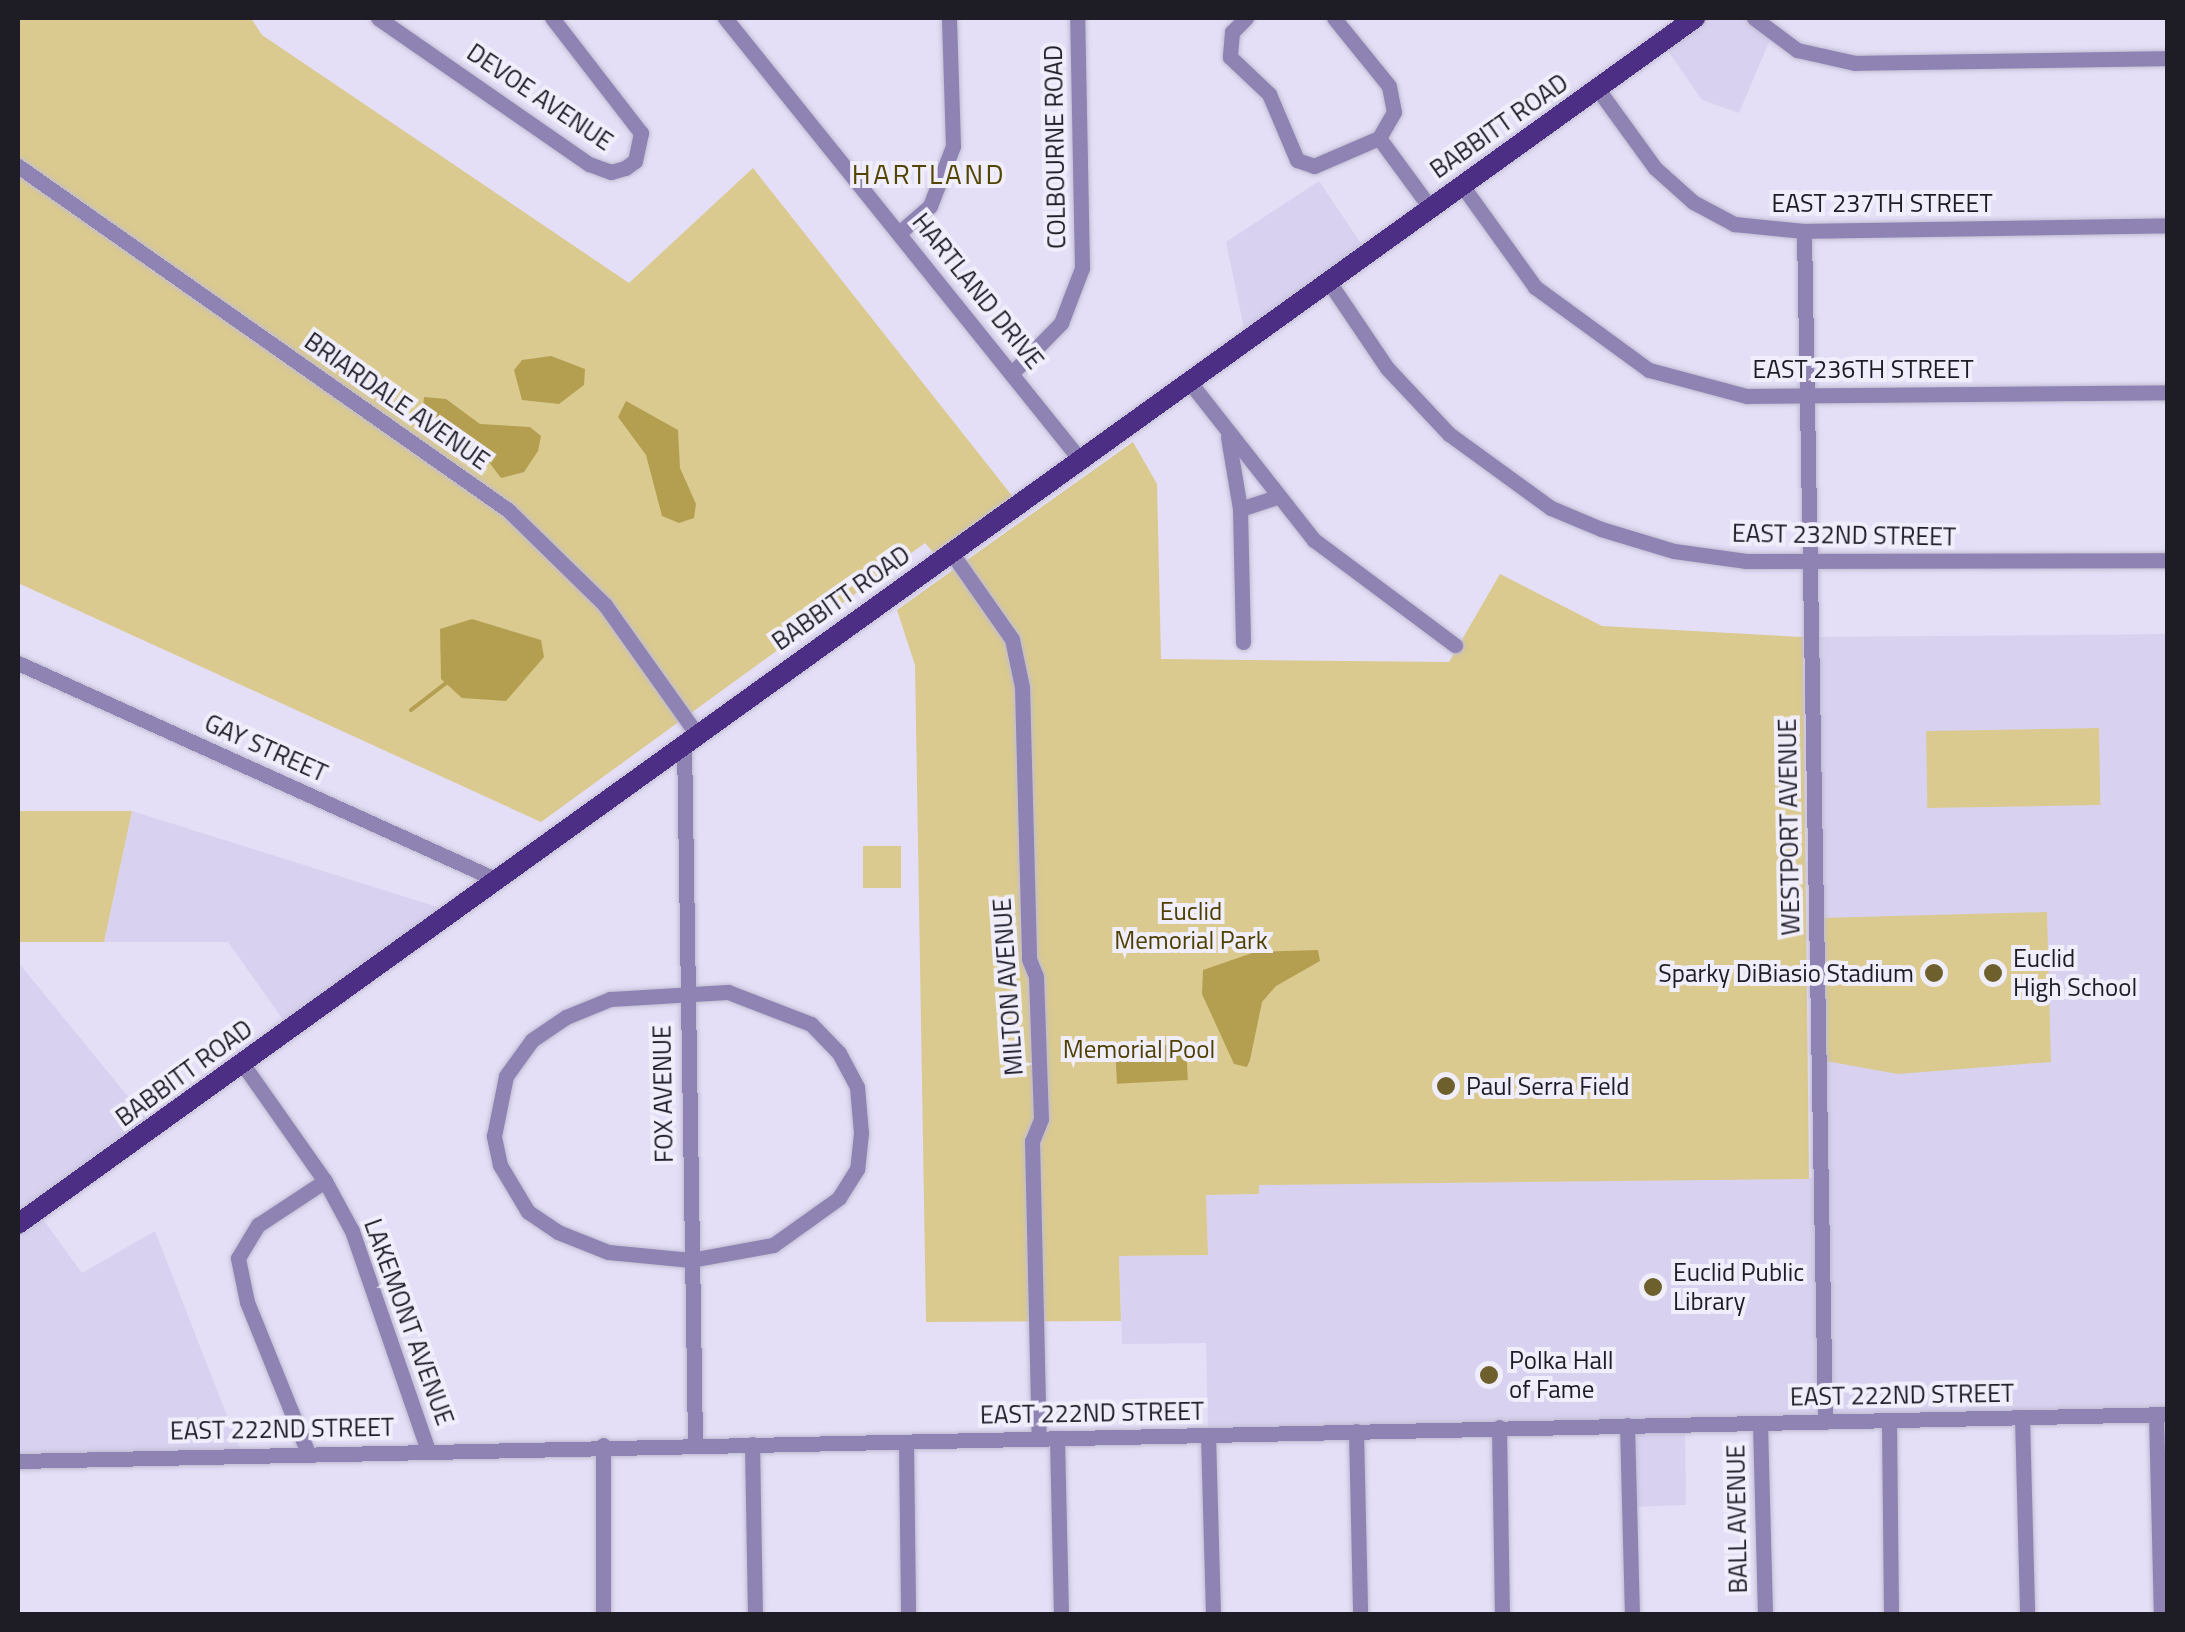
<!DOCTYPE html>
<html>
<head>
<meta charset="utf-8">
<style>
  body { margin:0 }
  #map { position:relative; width:2185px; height:1632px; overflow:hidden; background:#e4dff7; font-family:"Titillium Web",sans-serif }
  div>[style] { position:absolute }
  .built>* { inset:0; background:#d8d2f0 }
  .green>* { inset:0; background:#daca8f; transform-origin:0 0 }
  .water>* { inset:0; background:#b49f51; transform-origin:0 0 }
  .stream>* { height:4px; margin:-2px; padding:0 2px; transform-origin:2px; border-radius:2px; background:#b49f51 }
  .roads { filter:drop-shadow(0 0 2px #c0bcd1) drop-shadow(0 0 2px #c0bcd1) }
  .minor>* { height:15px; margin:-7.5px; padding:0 7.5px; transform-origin:7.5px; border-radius:7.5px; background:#8e83b3 }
  .major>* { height:20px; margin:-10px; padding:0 10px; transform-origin:10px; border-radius:10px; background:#4c2f85 }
  .dots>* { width:28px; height:28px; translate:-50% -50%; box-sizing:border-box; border:5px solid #f1eefc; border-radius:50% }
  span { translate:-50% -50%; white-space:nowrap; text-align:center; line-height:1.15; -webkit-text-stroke:8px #f1eefc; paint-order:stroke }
  .street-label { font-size:25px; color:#1e1c25 }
  .park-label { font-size:25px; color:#4f4000 }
  .poi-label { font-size:25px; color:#1e1c25 }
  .left { translate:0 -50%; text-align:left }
  .right { translate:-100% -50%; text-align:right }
  .neighbourhood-label { font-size:28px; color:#534501; letter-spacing:2.5px }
  .frame { position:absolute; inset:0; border:20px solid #1e1c25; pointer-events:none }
</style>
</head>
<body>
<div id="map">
  <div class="built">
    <i style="clip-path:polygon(1695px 18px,1754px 18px,1772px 35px,1739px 113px,1702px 100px,1661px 41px)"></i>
    <i style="clip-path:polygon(1319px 181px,1366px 251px,1246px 338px,1226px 242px)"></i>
    <i style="clip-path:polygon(2167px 634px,2167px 1408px,1836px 1414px,1830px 1402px,1817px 637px)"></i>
    <i style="clip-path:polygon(132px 811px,450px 911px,289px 1028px,228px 942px,104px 942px)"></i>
    <i style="clip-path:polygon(18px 962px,153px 1127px,37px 1211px,82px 1273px,155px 1231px,242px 1454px,18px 1461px)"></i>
    <i style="clip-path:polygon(1820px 1178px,1825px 1422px,1685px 1424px,1686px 1505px,1629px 1507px,1627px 1425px,1208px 1435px,1206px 1343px,1122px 1344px,1119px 1256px,1207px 1255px,1206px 1195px,1258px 1194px,1258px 1185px)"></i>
  </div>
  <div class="green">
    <i style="clip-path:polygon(18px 18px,251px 18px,262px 35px,629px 283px,753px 168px,1017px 502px,940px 560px,925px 543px,541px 822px,18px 583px)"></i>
    <i style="clip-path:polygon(1133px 442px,1157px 484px,1161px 659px,1449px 662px,1500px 574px,1602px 626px,1803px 637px,1809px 1179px,1259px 1185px,1259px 1194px,1206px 1195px,1208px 1255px,1119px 1256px,1121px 1321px,926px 1322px,915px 665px,897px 610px)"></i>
    <i style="left:2099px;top:728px;width:77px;height:173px;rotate:89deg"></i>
    <i style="clip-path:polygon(18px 811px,132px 811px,104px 942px,18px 942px)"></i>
    <i style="left:901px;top:846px;width:42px;height:38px;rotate:90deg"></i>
    <i style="clip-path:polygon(2047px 912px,2051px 1062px,1898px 1074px,1820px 1060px,1819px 918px)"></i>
  </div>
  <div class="water">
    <i style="clip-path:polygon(551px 356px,585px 369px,584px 385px,559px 404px,522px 400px,514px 370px,522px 360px)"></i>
    <i style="clip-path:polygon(424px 397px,446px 399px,480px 424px,530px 427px,541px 436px,538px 451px,524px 472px,501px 478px,489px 462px,421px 421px)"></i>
    <i style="clip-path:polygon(626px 401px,678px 430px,680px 468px,696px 504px,694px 518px,679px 523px,662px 516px,646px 455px,618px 417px)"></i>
    <i style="clip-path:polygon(472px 619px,541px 640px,544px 657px,506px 701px,462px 698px,441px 679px,440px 629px)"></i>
    <i style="clip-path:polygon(1318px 950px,1320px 961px,1276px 986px,1262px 1002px,1250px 1060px,1247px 1067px,1234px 1064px,1202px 994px,1203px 970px,1255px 952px)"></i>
    <i style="left:1186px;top:1044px;width:36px;height:71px;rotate:87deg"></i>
  </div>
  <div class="stream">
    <i style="left:411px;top:710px;width:44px;rotate:-37.6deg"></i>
  </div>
  <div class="roads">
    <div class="minor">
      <i style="left:378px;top:18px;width:257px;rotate:34.7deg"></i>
      <i style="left:589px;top:164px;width:23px;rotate:20deg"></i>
      <i style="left:611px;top:172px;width:15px;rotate:-16deg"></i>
      <i style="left:625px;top:168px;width:12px;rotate:-35deg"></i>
      <i style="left:635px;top:161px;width:29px;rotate:-78deg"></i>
      <i style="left:641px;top:133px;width:145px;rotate:-127.7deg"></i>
      <i style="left:725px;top:18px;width:563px;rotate:51.2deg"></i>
      <i style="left:1246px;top:18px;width:20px;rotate:135deg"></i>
      <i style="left:1232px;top:32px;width:25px;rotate:95deg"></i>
      <i style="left:1230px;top:57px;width:54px;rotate:43.5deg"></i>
      <i style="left:1269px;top:94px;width:72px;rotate:67deg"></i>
      <i style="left:1297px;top:160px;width:18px;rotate:19deg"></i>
      <i style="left:1314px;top:166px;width:71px;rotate:-23.3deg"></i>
      <i style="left:1379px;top:138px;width:30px;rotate:-60deg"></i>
      <i style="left:1394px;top:112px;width:26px;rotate:-101deg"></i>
      <i style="left:1389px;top:86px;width:87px;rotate:-129deg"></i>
      <i style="left:1754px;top:18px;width:54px;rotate:36.7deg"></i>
      <i style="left:1797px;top:50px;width:59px;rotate:12.6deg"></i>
      <i style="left:1855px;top:63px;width:313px;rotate:-0.9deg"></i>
      <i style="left:1597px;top:88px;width:99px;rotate:54.1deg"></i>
      <i style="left:1655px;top:168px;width:51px;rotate:41.8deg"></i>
      <i style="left:1693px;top:202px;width:47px;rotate:28.2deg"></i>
      <i style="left:1734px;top:224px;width:70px;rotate:5.7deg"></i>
      <i style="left:1804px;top:231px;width:364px;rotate:-0.9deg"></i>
      <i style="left:1379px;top:138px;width:84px;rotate:53.7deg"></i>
      <i style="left:18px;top:166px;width:599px;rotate:35.07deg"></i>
      <i style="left:508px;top:510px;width:136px;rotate:44.4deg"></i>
      <i style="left:605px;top:605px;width:157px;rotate:54.6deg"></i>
      <i style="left:1461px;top:184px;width:127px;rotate:54.3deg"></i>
      <i style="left:1535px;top:287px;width:141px;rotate:36.1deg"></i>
      <i style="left:1649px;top:370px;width:101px;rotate:14.9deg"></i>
      <i style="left:1747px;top:396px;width:421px;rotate:-0.5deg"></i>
      <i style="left:1804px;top:231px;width:1191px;rotate:88.99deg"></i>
      <i style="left:899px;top:233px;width:41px;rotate:-41.1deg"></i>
      <i style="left:930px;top:206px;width:64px;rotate:-69deg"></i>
      <i style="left:953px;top:146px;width:128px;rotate:-91.8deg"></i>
      <i style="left:1327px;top:279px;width:107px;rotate:56deg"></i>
      <i style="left:1387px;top:368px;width:91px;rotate:46.8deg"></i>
      <i style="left:1449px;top:434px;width:126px;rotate:36deg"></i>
      <i style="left:1551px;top:508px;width:54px;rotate:22.8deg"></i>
      <i style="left:1601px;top:529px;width:76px;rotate:16.8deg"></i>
      <i style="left:1674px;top:551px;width:73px;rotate:7.9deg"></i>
      <i style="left:1746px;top:561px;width:422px;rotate:-0.1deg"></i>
      <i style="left:1013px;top:372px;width:69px;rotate:-45.6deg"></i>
      <i style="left:1061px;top:323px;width:59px;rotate:-69.1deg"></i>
      <i style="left:1082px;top:268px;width:250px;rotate:-91.1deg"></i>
      <i style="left:1188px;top:380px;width:204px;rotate:51.8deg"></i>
      <i style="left:1314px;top:540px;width:176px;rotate:36.7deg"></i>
      <i style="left:1228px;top:437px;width:73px;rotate:80.5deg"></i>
      <i style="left:1240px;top:509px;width:133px;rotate:88.7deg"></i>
      <i style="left:1240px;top:509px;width:40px;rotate:-18deg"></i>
      <i style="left:951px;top:552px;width:106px;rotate:55deg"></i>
      <i style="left:1012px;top:639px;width:49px;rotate:78.2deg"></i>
      <i style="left:1022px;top:687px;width:272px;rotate:88.5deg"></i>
      <i style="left:1029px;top:959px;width:18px;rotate:68deg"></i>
      <i style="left:1036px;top:976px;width:143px;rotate:88deg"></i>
      <i style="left:1041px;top:1119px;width:24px;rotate:112deg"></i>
      <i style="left:1032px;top:1141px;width:298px;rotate:88.7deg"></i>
      <i style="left:18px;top:663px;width:524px;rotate:24.36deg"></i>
      <i style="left:684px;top:742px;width:702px;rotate:89.1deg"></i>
      <i style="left:728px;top:992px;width:89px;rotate:21.1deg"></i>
      <i style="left:811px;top:1024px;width:40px;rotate:46deg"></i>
      <i style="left:839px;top:1053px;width:38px;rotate:62deg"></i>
      <i style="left:857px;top:1087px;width:46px;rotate:85deg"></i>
      <i style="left:861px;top:1133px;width:36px;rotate:96deg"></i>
      <i style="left:857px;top:1169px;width:34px;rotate:122deg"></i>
      <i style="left:839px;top:1198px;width:81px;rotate:144.5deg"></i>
      <i style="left:773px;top:1245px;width:83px;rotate:169.6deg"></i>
      <i style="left:691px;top:1260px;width:83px;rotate:-174.5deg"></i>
      <i style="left:608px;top:1252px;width:54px;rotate:-158.2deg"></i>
      <i style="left:558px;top:1232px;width:36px;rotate:-146deg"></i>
      <i style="left:528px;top:1212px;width:55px;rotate:-120.8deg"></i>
      <i style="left:500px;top:1165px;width:30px;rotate:-102deg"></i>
      <i style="left:494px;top:1136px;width:61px;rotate:-78.7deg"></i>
      <i style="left:506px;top:1076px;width:44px;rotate:-54.2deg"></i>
      <i style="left:532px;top:1040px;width:41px;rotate:-34.1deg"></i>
      <i style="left:566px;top:1017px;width:48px;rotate:-22.2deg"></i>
      <i style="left:610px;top:999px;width:118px;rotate:-3.4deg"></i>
      <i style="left:242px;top:1063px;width:144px;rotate:54.9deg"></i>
      <i style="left:325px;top:1181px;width:57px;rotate:61.6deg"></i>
      <i style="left:352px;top:1231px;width:232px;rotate:70.9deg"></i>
      <i style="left:2156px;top:1414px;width:200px;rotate:88.6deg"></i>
      <i style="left:2022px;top:1417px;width:197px;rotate:88.5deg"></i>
      <i style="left:1889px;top:1421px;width:193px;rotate:89.4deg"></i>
      <i style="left:1760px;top:1423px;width:191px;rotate:88.5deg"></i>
      <i style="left:1627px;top:1425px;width:189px;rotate:88.5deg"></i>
      <i style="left:1499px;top:1427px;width:187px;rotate:89.1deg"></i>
      <i style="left:1356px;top:1431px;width:183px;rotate:88.7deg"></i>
      <i style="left:1208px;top:1435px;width:179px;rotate:88.4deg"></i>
      <i style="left:1057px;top:1439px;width:175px;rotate:88.7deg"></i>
      <i style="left:906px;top:1442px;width:172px;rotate:89.3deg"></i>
      <i style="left:752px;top:1444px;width:170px;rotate:89deg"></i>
      <i style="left:603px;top:1445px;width:169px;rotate:90deg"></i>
      <i style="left:308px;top:1453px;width:163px;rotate:-112deg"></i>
      <i style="left:247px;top:1302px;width:45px;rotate:-101.6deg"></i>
      <i style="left:238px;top:1258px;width:39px;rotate:-59deg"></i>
      <i style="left:258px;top:1225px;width:80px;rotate:-33.3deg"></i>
      <i style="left:18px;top:1461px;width:2151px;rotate:-1.25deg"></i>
    </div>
    <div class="major">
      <i style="left:18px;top:1224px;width:2066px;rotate:-35.72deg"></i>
    </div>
  </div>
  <div class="dots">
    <i style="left:1934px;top:973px;background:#6d602d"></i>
    <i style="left:1993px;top:973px;background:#6d602d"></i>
    <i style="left:1446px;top:1086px;background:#6d602d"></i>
    <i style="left:1653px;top:1287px;background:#6d602d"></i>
    <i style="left:1489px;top:1375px;background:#6d602d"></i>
  </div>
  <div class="street-label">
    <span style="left:540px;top:97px;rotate:34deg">DEVOE AVENUE</span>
    <span style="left:1499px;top:126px;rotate:-35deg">BABBITT ROAD</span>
    <span style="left:1055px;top:147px;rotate:-91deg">COLBOURNE ROAD</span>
    <span style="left:1882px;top:203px">EAST 237TH STREET</span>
    <span style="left:978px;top:291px;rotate:51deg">HARTLAND DRIVE</span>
    <span style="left:1863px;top:369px">EAST 236TH STREET</span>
    <span style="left:397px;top:401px;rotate:35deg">BRIARDALE AVENUE</span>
    <span style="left:1844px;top:535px;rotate:1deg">EAST 232ND STREET</span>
    <span style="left:841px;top:598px;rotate:-35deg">BABBITT ROAD</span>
    <span style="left:266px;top:748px;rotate:24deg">GAY STREET</span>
    <span style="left:1789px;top:827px;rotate:-91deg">WESTPORT AVENUE</span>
    <span style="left:1008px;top:987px;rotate:-94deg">MILTON AVENUE</span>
    <span style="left:184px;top:1073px;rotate:-36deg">BABBITT ROAD</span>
    <span style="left:663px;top:1094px;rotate:-91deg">FOX AVENUE</span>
    <span style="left:409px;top:1322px;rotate:70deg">LAKEMONT AVENUE</span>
    <span style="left:1902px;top:1395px;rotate:-1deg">EAST 222ND STREET</span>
    <span style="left:1092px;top:1413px;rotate:-1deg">EAST 222ND STREET</span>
    <span style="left:282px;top:1429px;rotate:-1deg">EAST 222ND STREET</span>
    <span style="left:1737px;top:1519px;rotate:-91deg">BALL AVENUE</span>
  </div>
  <div class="park-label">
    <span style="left:1191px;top:926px">Euclid<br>Memorial Park</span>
    <span style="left:1139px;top:1049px">Memorial Pool</span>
  </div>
  <div class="poi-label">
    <span class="left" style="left:2013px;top:973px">Euclid<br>High School</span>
    <span class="right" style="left:1914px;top:973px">Sparky DiBiasio Stadium</span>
    <span class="left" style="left:1466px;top:1086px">Paul Serra Field</span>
    <span class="left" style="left:1673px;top:1287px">Euclid Public<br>Library</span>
    <span class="left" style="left:1509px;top:1375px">Polka Hall<br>of Fame</span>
  </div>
  <div class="neighbourhood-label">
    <span style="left:929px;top:174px">HARTLAND</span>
  </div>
  <div class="frame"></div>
</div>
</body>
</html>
